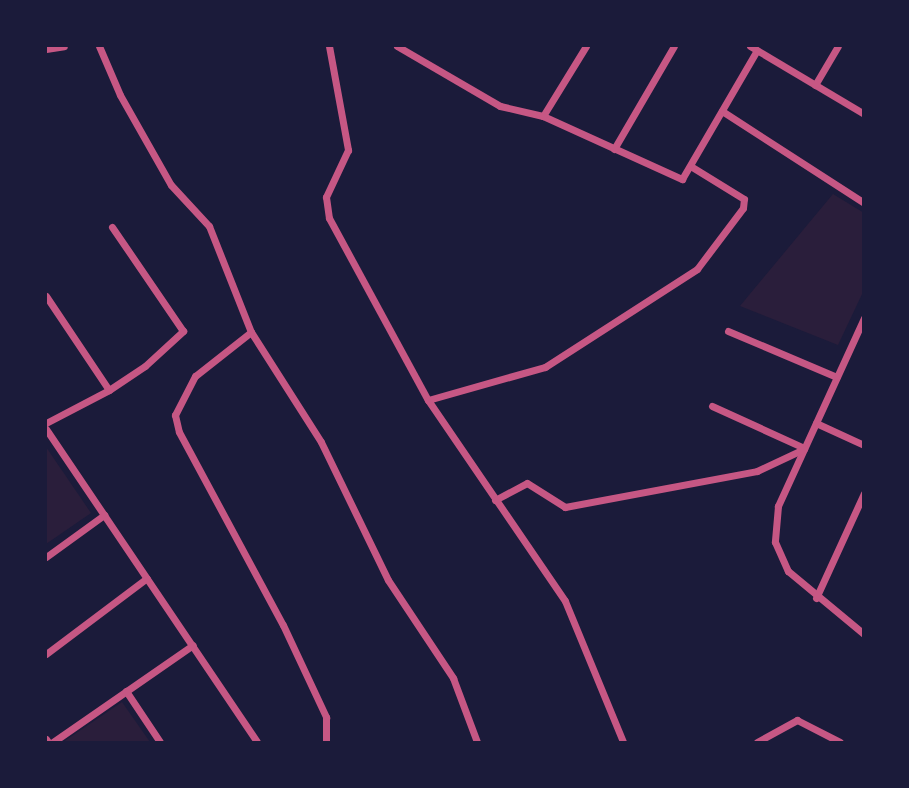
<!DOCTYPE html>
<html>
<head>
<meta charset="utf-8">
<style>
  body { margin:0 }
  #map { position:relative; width:909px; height:788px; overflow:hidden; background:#1b1b3a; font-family:"Roboto Condensed",sans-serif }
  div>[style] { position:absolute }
  .green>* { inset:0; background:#2a1e3b }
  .minor>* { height:7px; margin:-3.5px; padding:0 3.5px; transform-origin:3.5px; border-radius:3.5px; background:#c65784 }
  span { translate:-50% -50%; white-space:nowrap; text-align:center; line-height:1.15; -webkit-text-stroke:5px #1b1b3a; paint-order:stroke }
  .frame { position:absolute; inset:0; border:47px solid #1b1b3a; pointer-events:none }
</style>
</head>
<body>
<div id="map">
  <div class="green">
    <i style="clip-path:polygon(833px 194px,864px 213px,863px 292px,838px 345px,740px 306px)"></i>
    <i style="clip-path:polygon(46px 447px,91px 513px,46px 544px)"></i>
    <i style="clip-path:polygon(122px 702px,150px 742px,63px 742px)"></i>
  </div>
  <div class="minor">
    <i style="left:99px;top:46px;width:53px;rotate:66.8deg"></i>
    <i style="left:120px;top:95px;width:103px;rotate:60.5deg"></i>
    <i style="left:171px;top:185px;width:56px;rotate:47.2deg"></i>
    <i style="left:209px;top:226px;width:114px;rotate:68.4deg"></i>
    <i style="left:251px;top:332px;width:130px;rotate:57.5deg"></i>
    <i style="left:321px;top:442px;width:153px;rotate:64.1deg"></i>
    <i style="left:388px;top:580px;width:118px;rotate:56.4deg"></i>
    <i style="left:453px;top:678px;width:68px;rotate:69.4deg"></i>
    <i style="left:329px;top:46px;width:106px;rotate:79.6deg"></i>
    <i style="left:348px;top:150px;width:52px;rotate:115.1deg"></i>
    <i style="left:326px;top:197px;width:21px;rotate:82deg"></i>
    <i style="left:329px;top:218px;width:207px;rotate:61.5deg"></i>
    <i style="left:428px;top:400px;width:243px;rotate:55.7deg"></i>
    <i style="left:565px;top:601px;width:152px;rotate:67.6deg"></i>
    <i style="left:397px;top:46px;width:119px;rotate:30.2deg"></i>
    <i style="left:500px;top:106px;width:44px;rotate:13.1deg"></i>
    <i style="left:543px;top:116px;width:153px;rotate:24.4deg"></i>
    <i style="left:682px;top:179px;width:149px;rotate:-59.8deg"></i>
    <i style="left:750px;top:46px;width:133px;rotate:30.8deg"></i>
    <i style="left:46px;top:49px;width:18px;rotate:-9deg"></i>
    <i style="left:815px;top:85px;width:45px;rotate:-59.5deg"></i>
    <i style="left:722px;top:111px;width:169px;rotate:32.9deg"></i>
    <i style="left:543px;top:116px;width:82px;rotate:-58.4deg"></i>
    <i style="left:614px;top:149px;width:119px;rotate:-59.8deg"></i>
    <i style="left:46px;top:296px;width:113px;rotate:56.2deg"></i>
    <i style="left:864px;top:318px;width:207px;rotate:114.6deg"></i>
    <i style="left:778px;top:506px;width:36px;rotate:95deg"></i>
    <i style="left:775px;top:542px;width:32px;rotate:66deg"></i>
    <i style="left:788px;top:571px;width:99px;rotate:39.7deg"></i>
    <i style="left:728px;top:331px;width:118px;rotate:22.9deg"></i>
    <i style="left:251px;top:332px;width:71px;rotate:141.8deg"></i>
    <i style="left:195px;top:376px;width:44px;rotate:117.1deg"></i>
    <i style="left:175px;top:415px;width:17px;rotate:77deg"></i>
    <i style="left:179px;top:432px;width:219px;rotate:61.7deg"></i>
    <i style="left:283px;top:625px;width:102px;rotate:64.9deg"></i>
    <i style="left:326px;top:717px;width:25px;rotate:90deg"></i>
    <i style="left:428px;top:400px;width:122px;rotate:-15.8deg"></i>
    <i style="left:545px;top:367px;width:181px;rotate:-32.8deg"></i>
    <i style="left:697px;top:269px;width:76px;rotate:-53deg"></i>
    <i style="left:743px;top:208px;width:9px;rotate:-84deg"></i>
    <i style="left:744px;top:199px;width:61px;rotate:-148.4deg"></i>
    <i style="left:712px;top:406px;width:101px;rotate:24.5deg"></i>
    <i style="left:46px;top:423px;width:71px;rotate:-27.6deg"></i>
    <i style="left:109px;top:390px;width:43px;rotate:-33.7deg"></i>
    <i style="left:145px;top:366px;width:52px;rotate:-42.6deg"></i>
    <i style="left:183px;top:331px;width:126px;rotate:-124.3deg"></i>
    <i style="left:816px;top:423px;width:53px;rotate:24.6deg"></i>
    <i style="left:46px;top:429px;width:377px;rotate:56deg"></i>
    <i style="left:495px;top:500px;width:36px;rotate:-28deg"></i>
    <i style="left:527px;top:483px;width:45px;rotate:32.3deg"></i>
    <i style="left:565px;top:507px;width:195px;rotate:-10.6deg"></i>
    <i style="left:757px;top:471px;width:52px;rotate:-25.1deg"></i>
    <i style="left:46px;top:557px;width:72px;rotate:-35.9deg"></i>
    <i style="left:816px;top:598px;width:115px;rotate:-65.4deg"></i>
    <i style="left:46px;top:654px;width:126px;rotate:-37deg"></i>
    <i style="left:126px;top:691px;width:61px;rotate:56.3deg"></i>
    <i style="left:46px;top:739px;width:4px;rotate:56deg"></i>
    <i style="left:53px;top:742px;width:170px;rotate:-34.7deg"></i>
    <i style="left:757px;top:742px;width:46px;rotate:-28.8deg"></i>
    <i style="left:797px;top:720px;width:48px;rotate:27.1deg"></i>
  </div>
  <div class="frame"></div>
</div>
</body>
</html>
